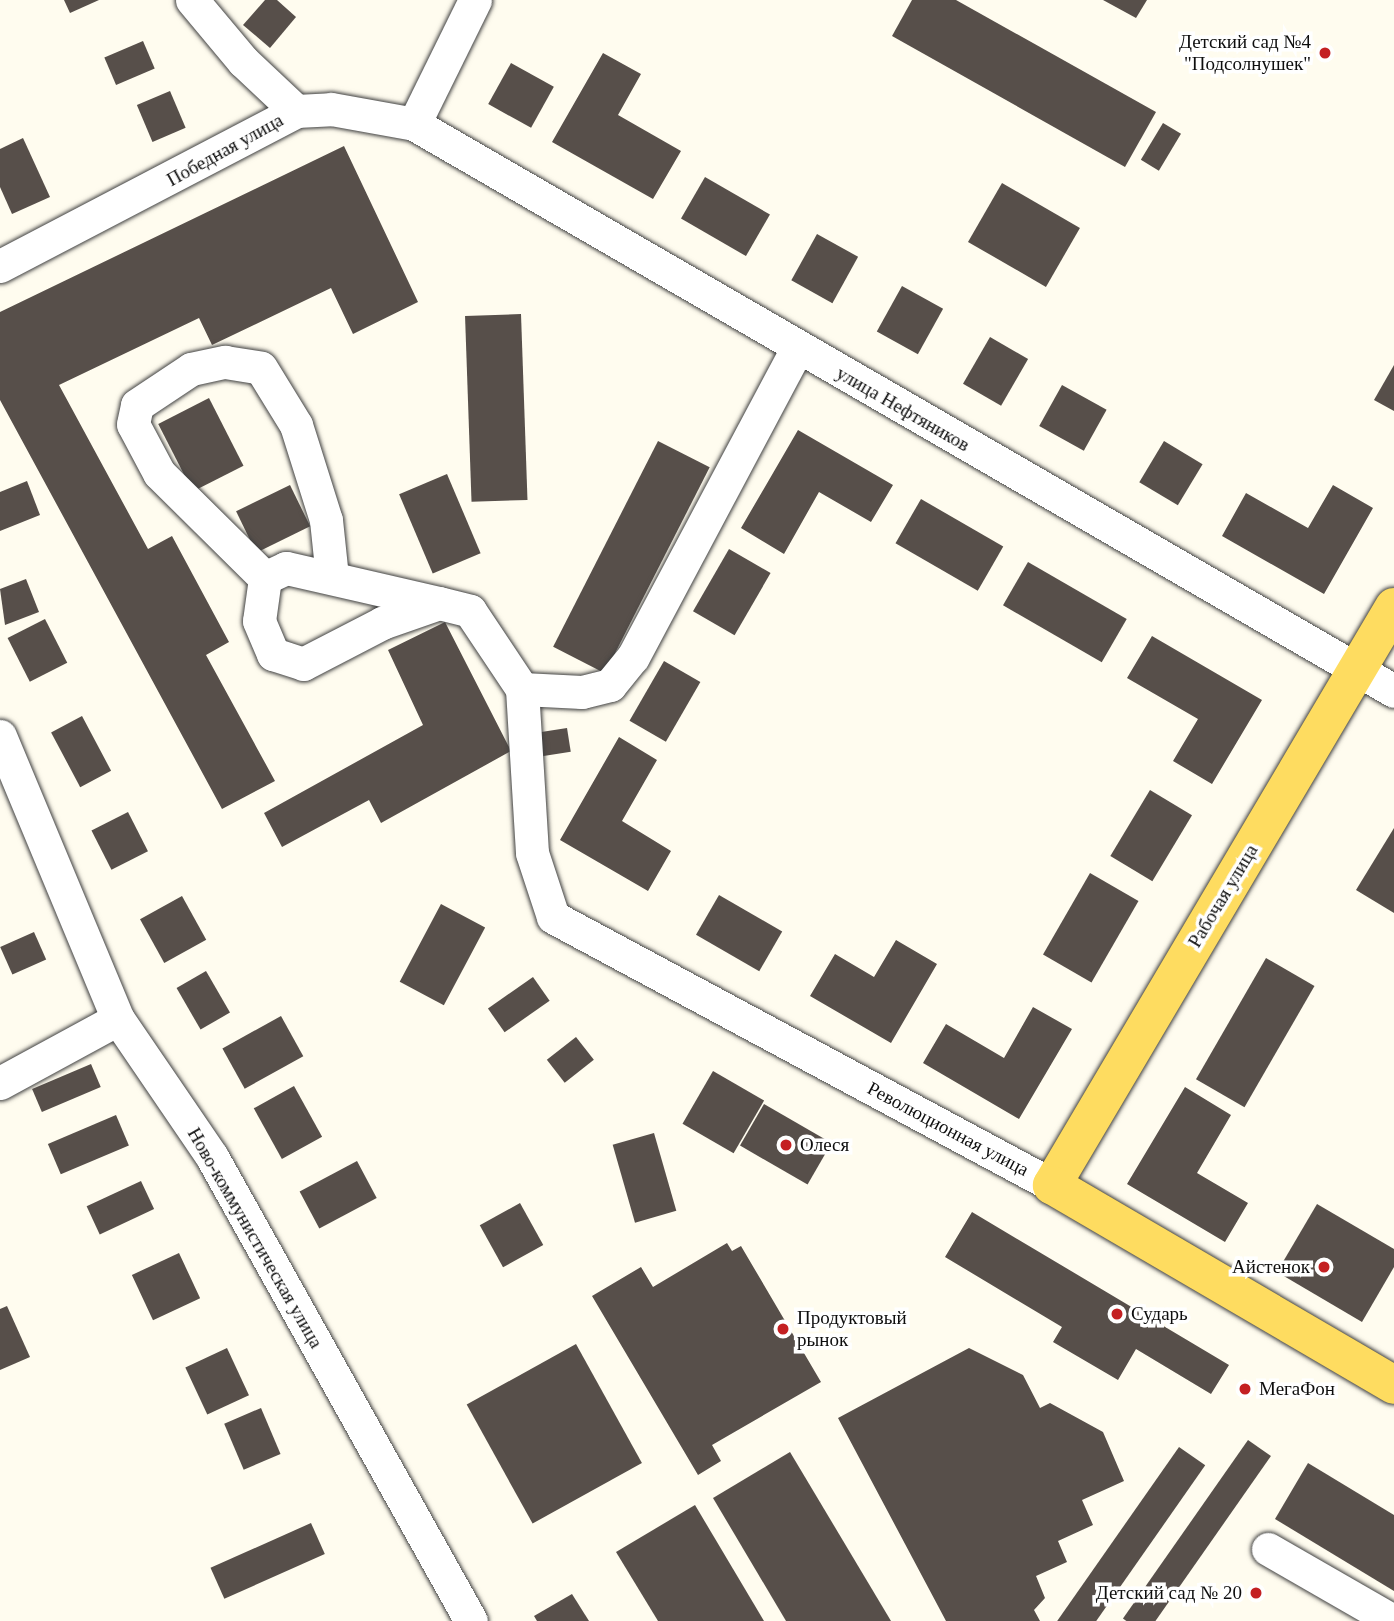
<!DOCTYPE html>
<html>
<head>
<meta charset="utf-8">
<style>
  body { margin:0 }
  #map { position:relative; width:1394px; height:1621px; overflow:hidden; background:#fffcef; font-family:"Times New Roman",serif }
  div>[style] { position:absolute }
  .building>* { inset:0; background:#574f4a; transform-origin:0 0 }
  .roads { filter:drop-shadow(0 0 2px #414141) drop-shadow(0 0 2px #414141) }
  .minor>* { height:33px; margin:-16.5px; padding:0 16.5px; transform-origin:16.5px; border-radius:16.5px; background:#fff }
  .major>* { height:38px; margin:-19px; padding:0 19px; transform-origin:19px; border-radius:19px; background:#fedc60 }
  .dots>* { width:19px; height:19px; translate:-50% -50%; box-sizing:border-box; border:4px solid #fff; border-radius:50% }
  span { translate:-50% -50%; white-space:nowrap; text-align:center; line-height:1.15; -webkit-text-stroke:7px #fff; paint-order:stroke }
  .poi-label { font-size:19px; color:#0e0e0e }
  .right { translate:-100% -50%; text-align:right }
  .left { translate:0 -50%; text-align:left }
  .street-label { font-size:19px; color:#0e0e0e }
</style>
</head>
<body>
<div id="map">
  <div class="building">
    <i style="clip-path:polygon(64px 0,99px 0,70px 13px)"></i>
    <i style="clip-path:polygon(265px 0,277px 0,296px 17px,270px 48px,243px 25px)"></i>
    <i style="clip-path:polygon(912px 0,956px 0,1156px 112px,1125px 167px,892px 36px)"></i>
    <i style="clip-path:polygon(1103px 0,1147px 0,1136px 18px)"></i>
    <i style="left:143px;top:41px;width:30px;height:42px;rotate:67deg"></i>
    <i style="clip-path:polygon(603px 53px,641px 74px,618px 115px,681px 151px,653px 199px,552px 142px)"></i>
    <i style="left:511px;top:63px;width:49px;height:47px;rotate:29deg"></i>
    <i style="left:170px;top:91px;width:40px;height:36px;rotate:67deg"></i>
    <i style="left:1163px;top:123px;width:21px;height:43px;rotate:31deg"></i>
    <i style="clip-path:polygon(23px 138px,50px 197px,12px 214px,0 187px,0 149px)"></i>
    <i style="clip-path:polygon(344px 146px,418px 302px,353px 334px,331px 288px,212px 345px,199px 318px,59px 385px,148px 549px,172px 536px,229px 642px,206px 655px,275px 781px,222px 809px,0 400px,0 312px)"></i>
    <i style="left:705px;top:177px;width:75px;height:48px;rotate:30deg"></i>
    <i style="left:1002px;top:183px;width:90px;height:68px;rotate:30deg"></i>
    <i style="left:817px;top:234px;width:47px;height:53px;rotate:29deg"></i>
    <i style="left:902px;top:286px;width:47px;height:52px;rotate:29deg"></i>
    <i style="left:521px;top:314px;width:186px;height:56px;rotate:88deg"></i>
    <i style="left:990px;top:337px;width:44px;height:54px;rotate:30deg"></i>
    <i style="clip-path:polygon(1394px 365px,1394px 411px,1374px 400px)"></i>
    <i style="left:1062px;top:385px;width:51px;height:47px;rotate:29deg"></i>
    <i style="left:209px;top:398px;width:76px;height:57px;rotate:63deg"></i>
    <i style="clip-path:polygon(798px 430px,893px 485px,871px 522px,819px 492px,784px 554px,741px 528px)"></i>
    <i style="left:658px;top:441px;width:58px;height:231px;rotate:27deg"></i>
    <i style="left:1164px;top:441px;width:45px;height:48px;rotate:31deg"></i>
    <i style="left:447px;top:474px;width:86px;height:52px;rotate:67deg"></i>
    <i style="clip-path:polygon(27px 481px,40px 515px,0 531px,0 492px)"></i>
    <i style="left:290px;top:485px;width:46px;height:60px;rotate:64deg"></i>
    <i style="clip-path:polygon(1333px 485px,1373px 508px,1324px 594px,1222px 536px,1246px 493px,1308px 528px)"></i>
    <i style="left:921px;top:499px;width:95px;height:51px;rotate:30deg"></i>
    <i style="left:729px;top:549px;width:48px;height:72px;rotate:30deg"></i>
    <i style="left:1028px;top:562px;width:114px;height:50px;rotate:30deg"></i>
    <i style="clip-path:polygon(26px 579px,39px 612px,5px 625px,0 589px)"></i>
    <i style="left:45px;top:619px;width:49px;height:42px;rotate:63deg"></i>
    <i style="clip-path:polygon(445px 622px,511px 751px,381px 823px,369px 800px,282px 847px,264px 813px,423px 725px,388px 650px)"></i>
    <i style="clip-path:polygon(1152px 636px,1262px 700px,1212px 784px,1173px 761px,1198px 719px,1127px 678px)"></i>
    <i style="left:664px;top:661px;width:42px;height:69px;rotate:30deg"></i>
    <i style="left:82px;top:716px;width:62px;height:35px;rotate:62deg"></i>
    <i style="left:567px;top:728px;width:24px;height:34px;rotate:81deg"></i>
    <i style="clip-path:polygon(619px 737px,657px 760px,622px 821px,671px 851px,648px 891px,560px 840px)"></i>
    <i style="left:1150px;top:790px;width:49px;height:77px;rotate:31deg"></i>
    <i style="left:128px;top:812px;width:44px;height:41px;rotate:63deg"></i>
    <i style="clip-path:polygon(1394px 828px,1394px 913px,1356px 890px)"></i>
    <i style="left:1090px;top:873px;width:56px;height:94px;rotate:30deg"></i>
    <i style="left:719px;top:895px;width:73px;height:46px;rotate:30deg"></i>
    <i style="left:182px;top:896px;width:50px;height:48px;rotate:61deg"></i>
    <i style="left:441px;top:904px;width:50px;height:88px;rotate:28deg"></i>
    <i style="left:34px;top:932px;width:30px;height:37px;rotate:66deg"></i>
    <i style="clip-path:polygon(896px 940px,937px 964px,891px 1043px,810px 996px,835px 954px,874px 977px)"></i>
    <i style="left:1266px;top:958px;width:56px;height:140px;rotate:30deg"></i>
    <i style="left:206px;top:971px;width:48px;height:34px;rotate:60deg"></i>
    <i style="left:533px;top:977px;width:29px;height:55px;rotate:55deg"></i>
    <i style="clip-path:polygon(1033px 1007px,1072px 1029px,1019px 1119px,923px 1063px,946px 1024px,1004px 1058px)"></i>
    <i style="left:281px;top:1016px;width:46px;height:67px;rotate:61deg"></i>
    <i style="left:576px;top:1037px;width:29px;height:37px;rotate:52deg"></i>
    <i style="left:91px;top:1064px;width:25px;height:64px;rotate:67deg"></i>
    <i style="left:713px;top:1071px;width:59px;height:61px;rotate:30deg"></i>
    <i style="left:294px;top:1086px;width:58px;height:46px;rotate:61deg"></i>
    <i style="clip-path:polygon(1185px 1087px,1231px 1115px,1197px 1173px,1248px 1203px,1225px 1242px,1127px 1184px)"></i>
    <i style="left:764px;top:1104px;width:78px;height:48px;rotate:30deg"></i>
    <i style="left:116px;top:1115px;width:33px;height:74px;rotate:67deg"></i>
    <i style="left:654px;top:1133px;width:81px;height:43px;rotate:74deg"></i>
    <i style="left:357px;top:1161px;width:42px;height:65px;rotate:62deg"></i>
    <i style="left:141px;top:1181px;width:31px;height:60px;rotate:65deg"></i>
    <i style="left:520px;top:1203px;width:48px;height:46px;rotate:61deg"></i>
    <i style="clip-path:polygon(1317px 1204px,1394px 1249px,1394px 1267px,1362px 1322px,1277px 1272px)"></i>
    <i style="clip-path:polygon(972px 1212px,1229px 1365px,1211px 1394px,1136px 1349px,1118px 1380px,1053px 1342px,1062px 1327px,945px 1257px)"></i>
    <i style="clip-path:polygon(727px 1243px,732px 1251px,741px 1246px,821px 1382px,712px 1445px,721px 1461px,698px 1475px,592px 1296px,641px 1267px,653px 1287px)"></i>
    <i style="left:179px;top:1253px;width:50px;height:52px;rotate:65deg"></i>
    <i style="clip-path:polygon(7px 1306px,30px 1357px,0 1370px,0 1309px)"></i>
    <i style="left:576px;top:1344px;width:136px;height:125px;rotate:61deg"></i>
    <i style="left:227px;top:1348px;width:52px;height:46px;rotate:65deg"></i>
    <i style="clip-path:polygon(969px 1348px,1023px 1375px,1040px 1408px,1050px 1403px,1103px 1432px,1124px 1481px,1082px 1500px,1093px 1525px,1058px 1541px,1067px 1562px,1036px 1576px,1045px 1598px,1034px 1610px,1040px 1621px,946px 1621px,838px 1418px)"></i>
    <i style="left:261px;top:1408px;width:50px;height:40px;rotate:67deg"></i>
    <i style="left:1248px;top:1440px;width:28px;height:218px;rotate:35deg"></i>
    <i style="left:1179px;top:1447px;width:32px;height:213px;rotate:35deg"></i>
    <i style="clip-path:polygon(790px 1452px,891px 1621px,786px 1621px,713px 1498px)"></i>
    <i style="clip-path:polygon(1308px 1463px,1394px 1515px,1394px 1591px,1275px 1519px)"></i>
    <i style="clip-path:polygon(695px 1505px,764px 1621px,658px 1621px,616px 1552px)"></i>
    <i style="left:311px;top:1523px;width:34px;height:110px;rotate:66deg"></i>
    <i style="clip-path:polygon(572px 1594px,589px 1621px,537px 1621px,534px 1616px)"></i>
  </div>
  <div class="roads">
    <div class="minor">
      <i style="left:192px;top:0;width:80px;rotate:50.1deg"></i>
      <i style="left:243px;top:61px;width:73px;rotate:43.3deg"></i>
      <i style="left:414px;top:124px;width:138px;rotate:-63.8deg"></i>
      <i style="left:0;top:266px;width:334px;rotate:-27.6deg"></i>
      <i style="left:296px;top:111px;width:35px;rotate:-3deg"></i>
      <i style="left:331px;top:109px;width:84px;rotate:10.2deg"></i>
      <i style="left:414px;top:124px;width:1132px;rotate:30.05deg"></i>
      <i style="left:265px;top:578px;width:149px;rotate:-135.3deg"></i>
      <i style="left:159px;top:473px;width:55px;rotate:-118deg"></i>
      <i style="left:133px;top:424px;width:19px;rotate:-78deg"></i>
      <i style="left:137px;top:405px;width:65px;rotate:-33.7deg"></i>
      <i style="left:191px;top:369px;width:35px;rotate:-12deg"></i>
      <i style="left:225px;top:362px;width:36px;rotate:9deg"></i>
      <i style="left:261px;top:368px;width:67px;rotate:58.4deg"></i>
      <i style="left:296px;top:425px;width:100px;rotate:72.5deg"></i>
      <i style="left:326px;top:520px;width:57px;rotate:84deg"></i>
      <i style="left:439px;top:603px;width:157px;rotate:-167.1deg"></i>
      <i style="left:286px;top:568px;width:23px;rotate:155deg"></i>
      <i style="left:265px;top:578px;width:43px;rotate:97.9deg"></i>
      <i style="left:259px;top:621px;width:36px;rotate:67deg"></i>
      <i style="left:273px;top:654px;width:32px;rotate:18deg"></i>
      <i style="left:303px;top:664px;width:89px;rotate:-27.4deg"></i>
      <i style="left:382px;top:623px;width:60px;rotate:-19.3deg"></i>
      <i style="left:439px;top:603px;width:32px;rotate:14deg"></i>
      <i style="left:470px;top:611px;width:94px;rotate:56.3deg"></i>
      <i style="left:522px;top:689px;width:164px;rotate:86.5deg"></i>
      <i style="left:532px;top:853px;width:67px;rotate:71.8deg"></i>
      <i style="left:553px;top:917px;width:566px;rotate:28.24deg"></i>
      <i style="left:522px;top:689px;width:60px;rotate:2.9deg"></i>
      <i style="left:582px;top:692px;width:29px;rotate:-14deg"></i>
      <i style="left:610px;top:685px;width:36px;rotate:-51deg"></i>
      <i style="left:633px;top:657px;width:349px;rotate:-62deg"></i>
      <i style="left:0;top:736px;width:307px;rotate:67.4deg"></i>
      <i style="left:118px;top:1019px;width:167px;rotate:55.7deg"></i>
      <i style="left:212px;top:1157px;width:531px;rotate:60.83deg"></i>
      <i style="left:0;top:1083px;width:134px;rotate:-28.5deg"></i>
      <i style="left:1268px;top:1549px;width:144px;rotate:29.9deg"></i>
    </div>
    <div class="major">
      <i style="left:1394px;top:607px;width:672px;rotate:120.61deg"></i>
      <i style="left:1052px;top:1185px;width:396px;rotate:30.3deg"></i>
    </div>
  </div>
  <div class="dots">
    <i style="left:1325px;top:53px;background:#c42022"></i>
    <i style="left:786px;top:1145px;background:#c42022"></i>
    <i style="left:1324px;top:1267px;background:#c42022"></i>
    <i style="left:1117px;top:1314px;background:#c42022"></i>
    <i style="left:783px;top:1329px;background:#c42022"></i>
    <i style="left:1245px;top:1389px;background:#c42022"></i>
    <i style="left:1256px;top:1593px;background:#c42022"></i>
  </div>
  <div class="poi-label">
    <span class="right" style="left:1311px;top:53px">Детский сад №4<br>"Подсолнушек"</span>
    <span class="left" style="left:800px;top:1145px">Олеся</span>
    <span class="right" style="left:1310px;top:1267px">Айстенок</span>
    <span class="left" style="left:1131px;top:1314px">Сударь</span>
    <span class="left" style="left:797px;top:1329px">Продуктовый<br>рынок</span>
    <span class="left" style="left:1259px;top:1389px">МегаФон</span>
    <span class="right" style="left:1242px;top:1593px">Детский сад № 20</span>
  </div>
  <div class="street-label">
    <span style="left:225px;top:150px;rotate:-29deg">Победная улица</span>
    <span style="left:903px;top:409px;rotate:30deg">улица Нефтяников</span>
    <span style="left:1223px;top:896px;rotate:-59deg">Рабочая улица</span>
    <span style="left:948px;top:1129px;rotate:28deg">Революционная улица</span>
    <span style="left:255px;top:1238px;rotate:60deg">Ново-коммунистическая улица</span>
  </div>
</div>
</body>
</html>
